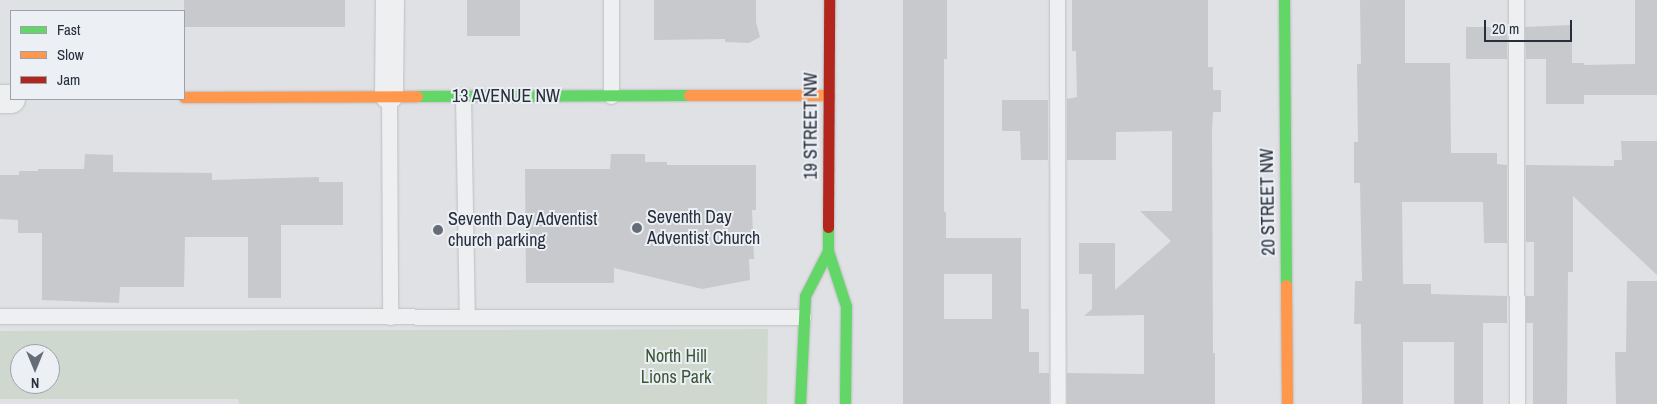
<!DOCTYPE html>
<html>
<head>
<meta charset="utf-8">
<style>
  body { margin:0 }
  #map { position:relative; width:1657px; height:404px; overflow:hidden; background:#dfe1e4; font-family:"Archivo Narrow",sans-serif }
  div>[style] { position:absolute }
  .green>* { inset:0; background:#cfd8cf }
  .building>* { inset:0; background:#c7c9cc; transform-origin:0 0 }
  .roads { filter:drop-shadow(0 0 1px #bdbfc2) drop-shadow(0 0 1px #bdbfc2) }
  .lane>* { height:15px; margin:-7.5px; padding:0 7.5px; transform-origin:7.5px; border-radius:7.5px; background:#eeeff1 }
  .street>* { height:28px; margin:-14px; padding:0 14px; transform-origin:14px; border-radius:14px; background:#eeeff1 }
  .fast>* { height:11px; margin:-5.5px; padding:0 5.5px; transform-origin:5.5px; border-radius:5.5px; background:#63d668 }
  .slow>* { height:11px; margin:-5.5px; padding:0 5.5px; transform-origin:5.5px; border-radius:5.5px; background:#ff974d }
  .jam>* { height:11px; margin:-5.5px; padding:0 5.5px; transform-origin:5.5px; border-radius:5.5px; background:#b3261e }
  .dots>* { width:14px; height:14px; translate:-50% -50%; box-sizing:border-box; border:2px solid #eceff4; border-radius:50% }
  span { translate:-50% -50%; white-space:nowrap; text-align:center; line-height:1.15; -webkit-text-stroke:4px #eceff4; paint-order:stroke }
  .street-label { font-size:18px; color:#272e3c }
  .poi-label { font-size:18px; color:#272e3c }
  .left { translate:0 -50%; text-align:left }
  .park-label { font-size:18px; color:#3a5735 }
  .legend { position:absolute; left:10px; top:10px; width:175px; height:90px; box-sizing:border-box; background:#eceff4; border:1px solid #9da2aa; margin:0; padding:6px 9px; list-style:none; font-size:15px; color:#272e3c }
  .legend li { display:flex; align-items:center; gap:10px; height:25px }
  .legend b { width:25px; border:1px solid #9da2aa }
  .north { position:absolute; left:10px; top:344px; width:50px; height:50px; box-sizing:border-box; background:#eceff4; border:1px solid #9da2aa; border-radius:50%; rotate:180deg; font-size:14px; font-weight:700; line-height:20px; text-align:center; color:#272e3c }
  .north::after { content:''; display:block; margin:auto; width:18px; height:22px; background:#676d77; clip-path:polygon(50% 0,100% 100%,50% 72%,0 100%) }
  .scale { position:absolute; left:1484px; top:20px; width:88px; height:22px; box-sizing:border-box; border:2px solid #272e3c; border-top:0; padding-left:6px; font-size:15px; line-height:18px; white-space:nowrap; color:#272e3c; -webkit-text-stroke:4px #eceff4; paint-order:stroke }
</style>
</head>
<body>
<div id="map">
  <div class="green">
    <i style="clip-path:polygon(evenodd,768px 329px,767px 404px,239px 404px,238px 399px,0 399px,0 331px,768px 329px,20px 354px,50px 354px,50px 384px,20px 384px,20px 354px)"></i>
  </div>
  <div class="building">
    <i style="left:184px;top:0;width:161px;height:27px"></i>
    <i style="left:467px;top:0;width:53px;height:36px"></i>
    <i style="clip-path:polygon(654px 0,756px 0,756px 22px,760px 37px,749px 43px,725px 42px,725px 39px,654px 40px)"></i>
    <i style="clip-path:polygon(evenodd,903px 0,947px 0,947px 59px,944px 59px,944px 212px,946px 212px,946px 238px,1021px 238px,1021px 309px,1029px 309px,1029px 352px,1039px 352px,1039px 373px,1049px 373px,1049px 404px,903px 404px,903px 0,944px 274px,992px 274px,992px 319px,944px 319px,944px 274px)"></i>
    <i style="clip-path:polygon(1072px 0,1208px 0,1208px 67px,1213px 67px,1213px 90px,1221px 90px,1221px 112px,1213px 112px,1212px 131px,1213px 353px,1215px 353px,1215px 404px,1067px 404px,1067px 373px,1144px 374px,1144px 315px,1084px 316px,1092px 309px,1092px 274px,1079px 274px,1079px 243px,1115px 243px,1115px 290px,1171px 241px,1140px 211px,1172px 211px,1172px 131px,1116px 132px,1116px 160px,1067px 160px,1067px 99px,1077px 97px,1076px 51px,1072px 51px)"></i>
    <i style="clip-path:polygon(1360px 0,1405px 0,1405px 63px,1450px 63px,1451px 153px,1497px 153px,1497px 164px,1507px 165px,1507px 243px,1484px 243px,1483px 202px,1402px 202px,1403px 284px,1431px 284px,1431px 294px,1507px 296px,1507px 323px,1483px 323px,1483px 404px,1454px 404px,1454px 342px,1403px 342px,1403px 404px,1362px 404px,1361px 324px,1354px 324px,1355px 281px,1362px 281px,1360px 183px,1354px 183px,1354px 142px,1358px 142px,1357px 64px,1361px 64px)"></i>
    <i style="clip-path:polygon(1635px 0,1657px 0,1657px 95px,1584px 95px,1584px 104px,1546px 104px,1546px 59px,1526px 59px,1525px 27px,1572px 25px,1572px 63px,1584px 63px,1584px 65px,1635px 64px)"></i>
    <i style="left:1507px;top:27px;width:32px;height:41px;rotate:90deg"></i>
    <i style="clip-path:polygon(1002px 100px,1048px 100px,1048px 160px,1021px 160px,1020px 131px,1002px 131px)"></i>
    <i style="clip-path:polygon(1621px 141px,1657px 141px,1657px 275px,1573px 196px,1573px 272px,1568px 272px,1567px 404px,1533px 404px,1533px 323px,1526px 323px,1526px 296px,1534px 296px,1534px 242px,1526px 242px,1526px 165px,1614px 166px,1614px 160px,1622px 160px)"></i>
    <i style="clip-path:polygon(85px 154px,113px 155px,113px 172px,212px 173px,212px 180px,319px 177px,319px 182px,343px 182px,343px 225px,281px 225px,281px 298px,248px 298px,248px 237px,185px 237px,184px 287px,120px 287px,119px 303px,42px 300px,42px 233px,18px 233px,18px 220px,0 219px,0 175px,19px 175px,19px 171px,38px 171px,38px 169px,84px 169px)"></i>
    <i style="clip-path:polygon(611px 154px,645px 154px,645px 162px,667px 162px,667px 165px,756px 165px,756px 210px,752px 210px,754px 259px,749px 259px,750px 280px,702px 289px,614px 268px,614px 283px,526px 283px,525px 169px,610px 169px)"></i>
    <i style="clip-path:polygon(1627px 281px,1657px 281px,1657px 404px,1616px 404px,1615px 352px,1626px 352px)"></i>
  </div>
  <div class="roads">
    <div class="lane">
      <i style="left:1057px;top:0;width:404px;rotate:89.9deg"></i>
      <i style="left:1516px;top:0;width:404px;rotate:89.9deg"></i>
      <i style="left:389px;top:95px;width:222px;rotate:89.7deg"></i>
      <i style="left:463px;top:96px;width:221px;rotate:89deg"></i>
      <i style="left:611px;top:96px;width:96px;rotate:-90deg"></i>
      <i style="left:0;top:316px;width:803px;rotate:0.07deg"></i>
    </div>
    <div class="street">
      <i style="left:389px;top:95px;width:95px;rotate:-89.4deg"></i>
      <i style="left:0;top:99px;width:11px"></i>
    </div>
    <div class="fast">
      <i style="left:1284px;top:0;width:285px;rotate:89.6deg"></i>
      <i style="left:417px;top:96px;width:272px;rotate:-0.2deg"></i>
      <i style="left:828px;top:227px;width:24px;rotate:90deg"></i>
      <i style="left:828px;top:251px;width:58px;rotate:71.9deg"></i>
      <i style="left:846px;top:306px;width:98px;rotate:90.6deg"></i>
      <i style="left:800px;top:404px;width:108px;rotate:-87.3deg"></i>
      <i style="left:805px;top:296px;width:51px;rotate:-62.9deg"></i>
    </div>
    <div class="slow">
      <i style="left:689px;top:95px;width:140px"></i>
      <i style="left:184px;top:97px;width:233px;rotate:-0.2deg"></i>
      <i style="left:1286px;top:285px;width:119px;rotate:89.5deg"></i>
    </div>
    <div class="jam">
      <i style="left:828px;top:227px;width:227px;rotate:-89.7deg"></i>
    </div>
  </div>
  <div class="dots">
    <i style="left:637px;top:228px;background:#676d77"></i>
    <i style="left:438px;top:230px;background:#676d77"></i>
  </div>
  <div class="street-label">
    <span style="left:506px;top:96px">13 AVENUE NW</span>
    <span style="left:811px;top:126px;rotate:-90deg">19 STREET NW</span>
    <span style="left:1268px;top:202px;rotate:-91deg">20 STREET NW</span>
  </div>
  <div class="poi-label">
    <span class="left" style="left:647px;top:228px">Seventh Day<br>Adventist Church</span>
    <span class="left" style="left:448px;top:230px">Seventh Day Adventist<br>church parking</span>
  </div>
  <div class="park-label">
    <span style="left:676px;top:367px">North Hill<br>Lions Park</span>
  </div>
  <ul class="legend">
  <li><b style="height:6px;background:#63d668"></b>Fast</li>
  <li><b style="height:6px;background:#ff974d"></b>Slow</li>
  <li><b style="height:6px;background:#b3261e"></b>Jam</li>
  </ul>
  <div class="north">N</div>
  <div class="scale">20 m</div>
</div>
</body>
</html>
